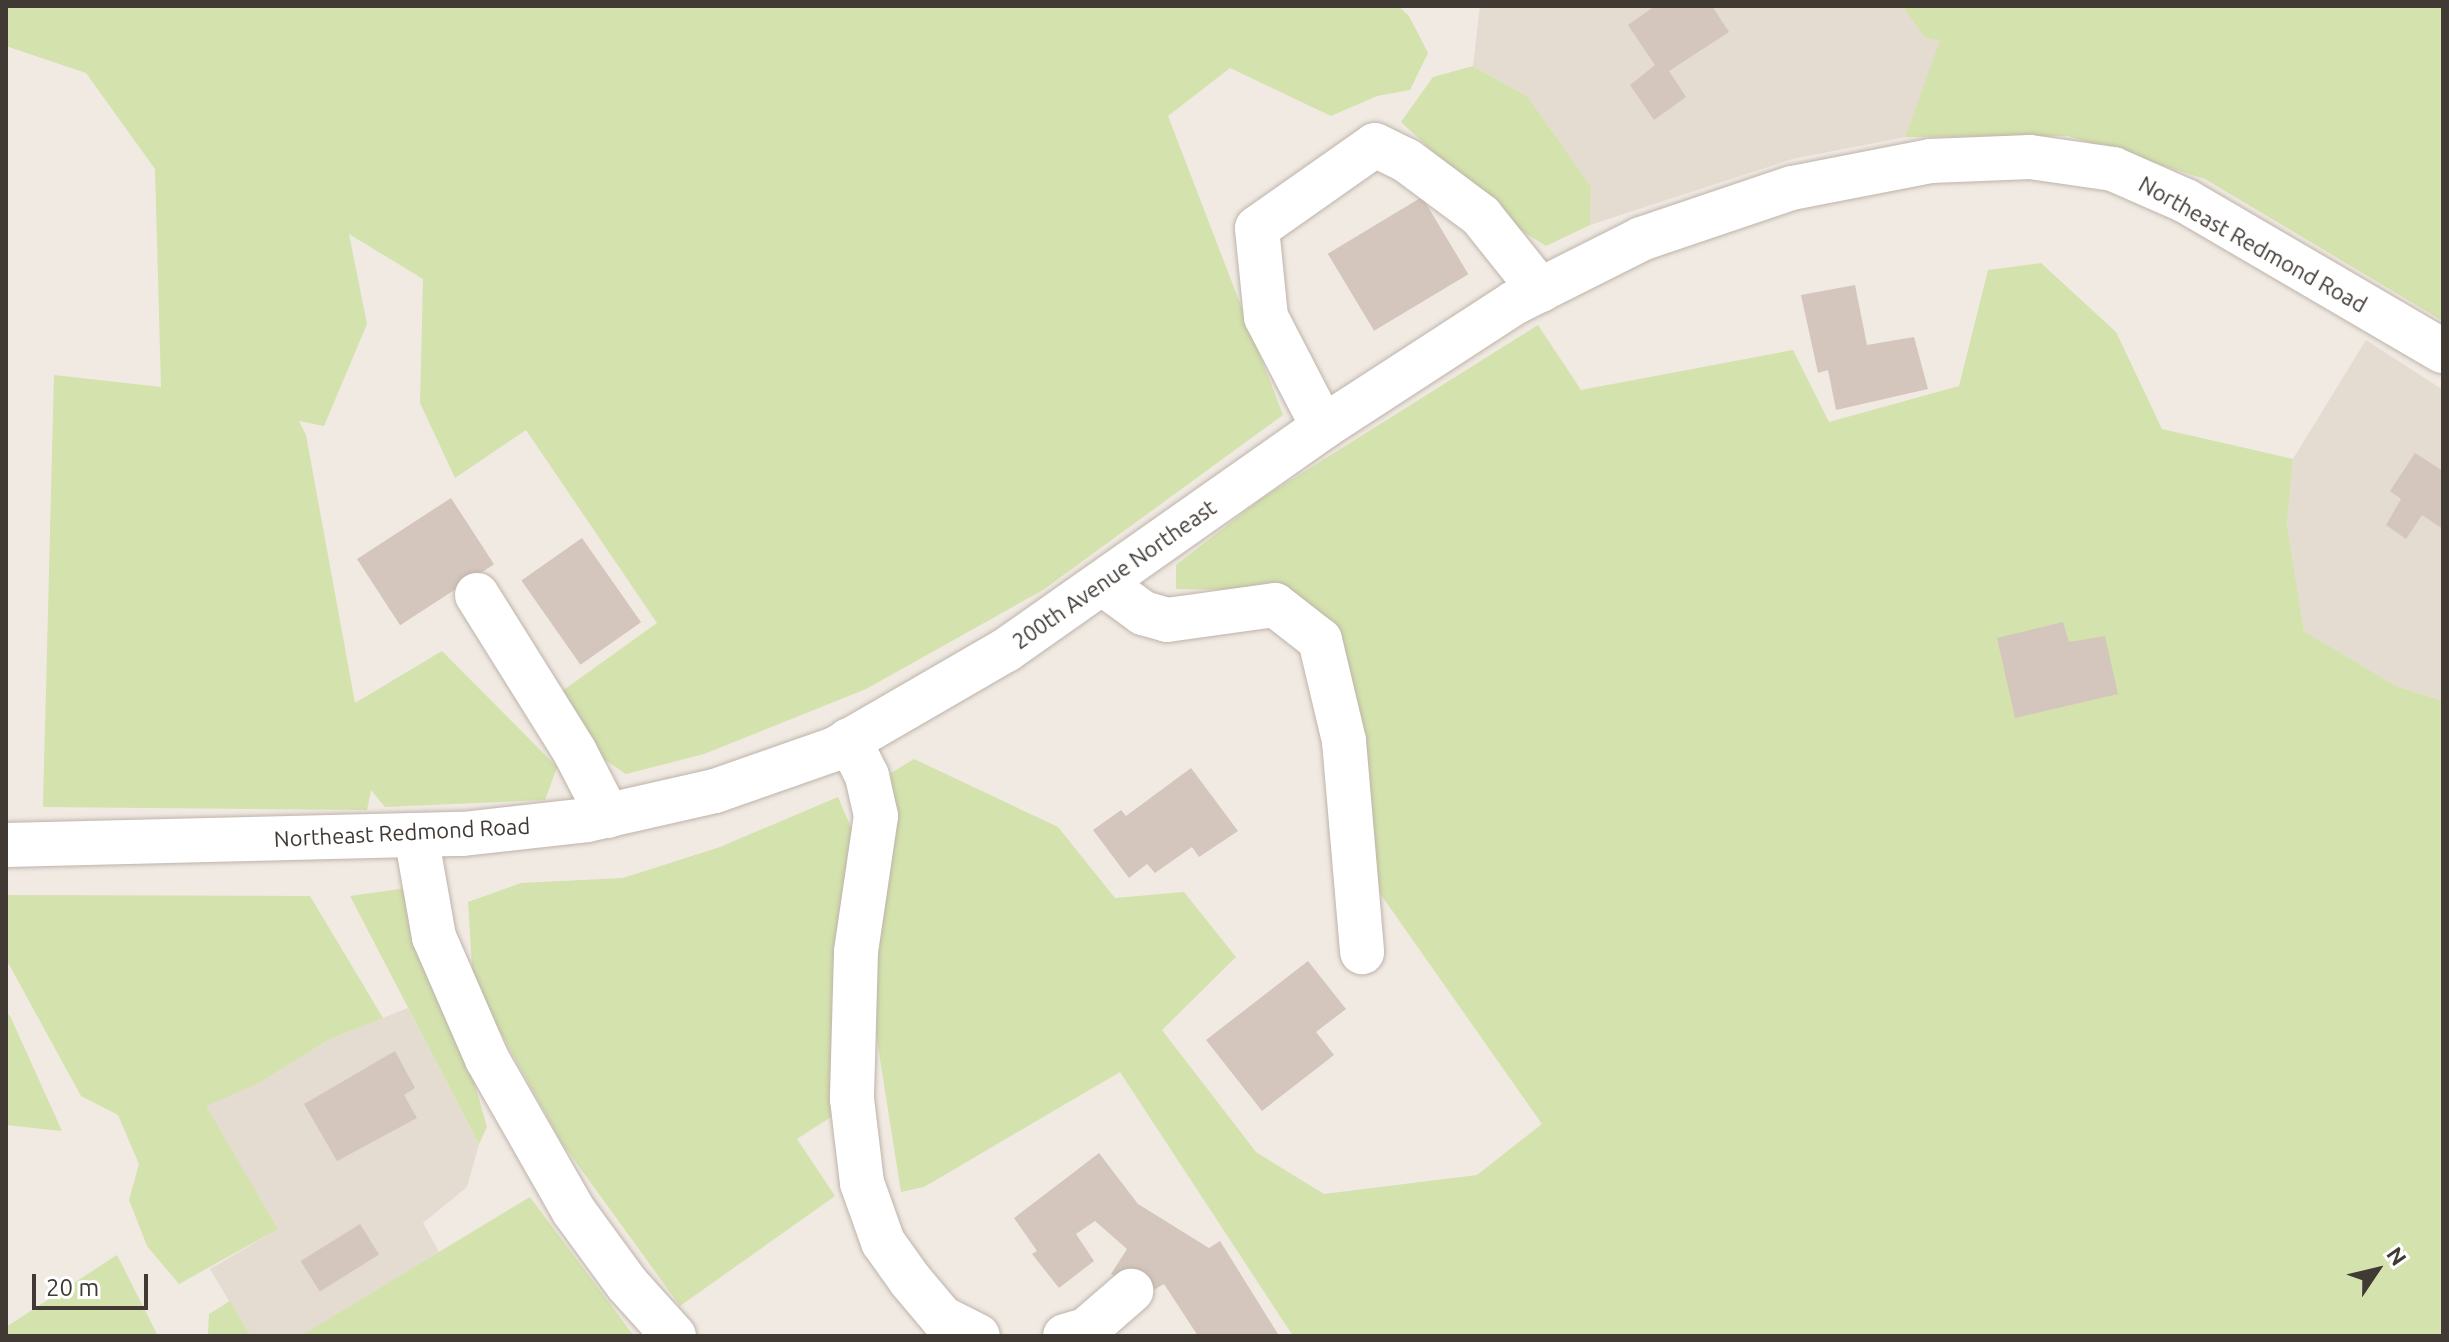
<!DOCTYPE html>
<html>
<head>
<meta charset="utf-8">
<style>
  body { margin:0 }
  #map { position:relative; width:2449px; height:1342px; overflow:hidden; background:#f0eae3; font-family:Ubuntu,sans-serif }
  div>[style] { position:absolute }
  .residential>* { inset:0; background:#e4dbd1 }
  .green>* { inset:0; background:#d4e2ad }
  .building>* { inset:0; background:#d4c6bc; transform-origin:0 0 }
  .roads { filter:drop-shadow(0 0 2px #beb3a9) drop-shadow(0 0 2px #beb3a9) }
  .minor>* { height:44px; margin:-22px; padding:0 22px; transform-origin:22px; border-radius:22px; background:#fff }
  span { translate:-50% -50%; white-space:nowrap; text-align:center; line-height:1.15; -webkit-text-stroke:8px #fff; paint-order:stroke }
  .street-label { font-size:22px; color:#413934 }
  .frame { position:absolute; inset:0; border:8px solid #413934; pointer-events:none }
  .north { position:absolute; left:2337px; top:1230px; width:80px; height:80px; -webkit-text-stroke:6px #fff; paint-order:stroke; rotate:55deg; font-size:22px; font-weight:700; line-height:32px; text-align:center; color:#413934 }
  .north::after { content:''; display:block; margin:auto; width:28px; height:36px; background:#413934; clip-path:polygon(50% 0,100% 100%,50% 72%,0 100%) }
  .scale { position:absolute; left:32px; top:1274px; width:116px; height:36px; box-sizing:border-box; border:4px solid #413934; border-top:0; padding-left:10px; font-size:24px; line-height:28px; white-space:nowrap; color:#413934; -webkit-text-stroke:6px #fff; paint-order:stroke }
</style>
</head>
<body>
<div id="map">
  <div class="residential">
    <i style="clip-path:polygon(1480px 6px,1902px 6px,1925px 38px,1941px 41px,1905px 137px,1792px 159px,1590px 225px,1591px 187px,1528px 97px,1473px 66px)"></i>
    <i style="clip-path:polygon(2366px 340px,2443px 390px,2443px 701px,2396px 686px,2304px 631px,2287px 525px,2293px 459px)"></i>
    <i style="clip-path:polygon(408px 1008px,479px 1144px,467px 1187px,423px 1223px,439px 1252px,300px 1336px,250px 1336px,210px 1269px,278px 1229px,205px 1105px,259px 1083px,330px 1039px)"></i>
  </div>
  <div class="green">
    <i style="clip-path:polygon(6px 6px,1398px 6px,1409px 16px,1428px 53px,1410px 90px,1377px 96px,1331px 116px,1230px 68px,1168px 116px,1283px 415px,1043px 590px,866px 689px,704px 754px,626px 774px,590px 750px,558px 694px,657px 623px,526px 430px,455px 478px,420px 403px,423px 279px,349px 234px,367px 324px,324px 426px,299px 421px,306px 435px,355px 703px,442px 651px,557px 767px,545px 800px,385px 807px,371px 790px,367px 810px,43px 807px,54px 375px,161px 387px,155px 169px,86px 73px,6px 46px)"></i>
    <i style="clip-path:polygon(1902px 6px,2443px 6px,2443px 321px,2205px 179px,2068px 136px,1905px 137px,1940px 41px,1925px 38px)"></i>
    <i style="clip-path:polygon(1473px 66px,1528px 97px,1591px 187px,1590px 225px,1546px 246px,1514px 226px,1401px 122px,1433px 77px)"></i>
    <i style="clip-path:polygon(2041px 263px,2116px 332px,2162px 429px,2293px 459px,2287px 525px,2304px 631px,2396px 686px,2443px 701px,2443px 1336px,1293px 1336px,1120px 1072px,924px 1187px,901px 1192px,871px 1002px,890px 858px,891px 773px,914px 759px,1058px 827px,1115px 898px,1184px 892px,1236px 957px,1162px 1030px,1256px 1152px,1324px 1194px,1477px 1175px,1542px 1124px,1379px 892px,1352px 717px,1277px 590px,1176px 589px,1176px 565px,1261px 499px,1538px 325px,1581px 390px,1793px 350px,1829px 422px,1959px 386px,1988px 270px)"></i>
    <i style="clip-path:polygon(838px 797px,859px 846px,834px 1115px,797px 1139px,835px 1196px,680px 1306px,562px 1143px,473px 983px,468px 902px,521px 883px,623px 878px,720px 847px)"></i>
    <i style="clip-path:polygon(407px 888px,461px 1036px,487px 1127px,479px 1144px,350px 896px)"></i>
    <i style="clip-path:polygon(6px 895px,310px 896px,383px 1018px,330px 1039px,259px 1083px,206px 1106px,278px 1229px,179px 1284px,147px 1246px,129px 1200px,139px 1164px,118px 1115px,81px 1096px,6px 959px)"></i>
    <i style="clip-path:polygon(6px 1011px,11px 1018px,62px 1131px,6px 1125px)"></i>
    <i style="clip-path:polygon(530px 1197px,634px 1336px,300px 1336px)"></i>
    <i style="clip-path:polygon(117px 1255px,158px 1336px,6px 1336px,6px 1327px)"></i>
    <i style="clip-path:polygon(230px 1301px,250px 1336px,208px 1334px,209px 1314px)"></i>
  </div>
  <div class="building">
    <i style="clip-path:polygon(1655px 6px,1712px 6px,1729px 32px,1669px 71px,1686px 97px,1654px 120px,1630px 85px,1655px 65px,1628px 25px)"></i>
    <i style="left:1422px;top:197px;width:90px;height:110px;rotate:59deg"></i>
    <i style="clip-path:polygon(1855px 285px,1867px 345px,1914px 337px,1928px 389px,1836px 410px,1828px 370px,1818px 373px,1801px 295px)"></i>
    <i style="clip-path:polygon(2415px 453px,2443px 471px,2443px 529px,2422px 515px,2406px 539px,2386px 525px,2401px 499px,2390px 491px)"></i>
    <i style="left:451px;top:498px;width:79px;height:112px;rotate:57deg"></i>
    <i style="left:582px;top:538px;width:103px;height:74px;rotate:55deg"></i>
    <i style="clip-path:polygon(2063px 622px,2069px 642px,2105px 636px,2118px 694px,2015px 718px,1997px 638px)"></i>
    <i style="clip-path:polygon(1191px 768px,1238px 831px,1199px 857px,1192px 847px,1155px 873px,1147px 864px,1129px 878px,1093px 830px,1121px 810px,1126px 816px)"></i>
    <i style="clip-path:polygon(1308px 961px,1346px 1009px,1316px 1032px,1334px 1055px,1262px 1111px,1206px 1040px)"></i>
    <i style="clip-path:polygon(395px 1051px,415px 1088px,404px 1095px,417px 1118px,337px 1161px,304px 1104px)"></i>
    <i style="clip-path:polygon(1099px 1153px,1138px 1204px,1209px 1248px,1220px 1241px,1278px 1334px,1198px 1336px,1164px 1284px,1145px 1295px,1111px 1274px,1127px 1249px,1095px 1221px,1076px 1234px,1094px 1261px,1059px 1288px,1032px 1254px,1037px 1251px,1014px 1218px)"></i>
    <i style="left:360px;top:1224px;width:36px;height:70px;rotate:58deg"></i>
  </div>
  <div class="roads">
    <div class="minor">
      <i style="left:1323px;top:427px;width:124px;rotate:-117.4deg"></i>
      <i style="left:1266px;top:317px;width:89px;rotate:-95.8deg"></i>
      <i style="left:1257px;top:228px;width:144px;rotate:-35.1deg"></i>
      <i style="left:1375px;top:145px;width:34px;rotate:26deg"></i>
      <i style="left:1406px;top:160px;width:94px;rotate:36.7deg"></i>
      <i style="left:1481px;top:216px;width:95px;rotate:51.4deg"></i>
      <i style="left:1102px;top:583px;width:51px;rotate:36.2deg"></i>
      <i style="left:1143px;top:613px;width:25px;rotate:16deg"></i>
      <i style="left:1167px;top:620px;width:109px;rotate:-7.9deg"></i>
      <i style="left:1275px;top:605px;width:57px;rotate:37.9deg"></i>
      <i style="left:1320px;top:640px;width:104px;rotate:76.6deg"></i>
      <i style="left:1344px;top:741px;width:212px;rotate:85.1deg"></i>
      <i style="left:477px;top:595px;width:185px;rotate:58deg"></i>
      <i style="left:575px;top:752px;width:72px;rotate:62.7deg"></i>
      <i style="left:849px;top:740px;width:40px;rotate:63.4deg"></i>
      <i style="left:867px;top:776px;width:41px;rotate:77.3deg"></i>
      <i style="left:876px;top:816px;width:137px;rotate:98.4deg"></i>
      <i style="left:856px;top:952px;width:147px;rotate:91.6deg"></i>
      <i style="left:852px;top:1099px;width:85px;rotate:83.2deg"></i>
      <i style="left:862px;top:1183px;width:63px;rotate:70.4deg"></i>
      <i style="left:883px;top:1242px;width:47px;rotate:54.6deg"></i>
      <i style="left:910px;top:1280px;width:50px;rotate:49.9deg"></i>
      <i style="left:942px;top:1318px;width:40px;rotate:26.6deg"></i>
      <i style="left:416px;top:835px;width:104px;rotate:80deg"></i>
      <i style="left:434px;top:937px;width:133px;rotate:66.5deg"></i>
      <i style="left:487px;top:1059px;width:174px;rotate:60.3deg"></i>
      <i style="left:573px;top:1210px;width:92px;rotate:53.9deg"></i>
      <i style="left:627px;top:1284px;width:70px;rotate:47.9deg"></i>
      <i style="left:6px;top:845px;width:457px;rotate:-1.4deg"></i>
      <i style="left:463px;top:834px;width:125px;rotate:-6.4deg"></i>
      <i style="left:587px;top:820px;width:131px;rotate:-12.8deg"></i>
      <i style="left:715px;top:791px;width:127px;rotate:-19.3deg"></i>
      <i style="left:835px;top:749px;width:198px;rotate:-30.1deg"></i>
      <i style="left:1006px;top:650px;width:388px;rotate:-35.1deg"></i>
      <i style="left:1323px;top:427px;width:228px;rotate:-33deg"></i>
      <i style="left:1514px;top:303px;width:142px;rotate:-26.7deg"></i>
      <i style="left:1641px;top:239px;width:159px;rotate:-18.7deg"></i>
      <i style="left:1792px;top:188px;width:142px;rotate:-11deg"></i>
      <i style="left:1931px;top:161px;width:99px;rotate:-2.3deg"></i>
      <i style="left:2030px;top:157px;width:84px;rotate:8.2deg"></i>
      <i style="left:2113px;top:169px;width:80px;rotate:23.7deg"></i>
      <i style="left:2186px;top:201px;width:298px;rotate:30.3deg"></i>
      <i style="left:1065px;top:1336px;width:22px;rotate:-16deg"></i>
      <i style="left:1086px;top:1330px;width:60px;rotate:-40.9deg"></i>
    </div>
  </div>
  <div class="street-label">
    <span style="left:2253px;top:244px;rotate:29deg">Northeast Redmond Road</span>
    <span style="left:1114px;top:574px;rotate:-35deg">200th Avenue Northeast</span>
    <span style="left:402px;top:832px;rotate:-3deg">Northeast Redmond Road</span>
  </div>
  <div class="frame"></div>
  <div class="north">N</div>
  <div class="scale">20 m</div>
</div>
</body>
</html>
